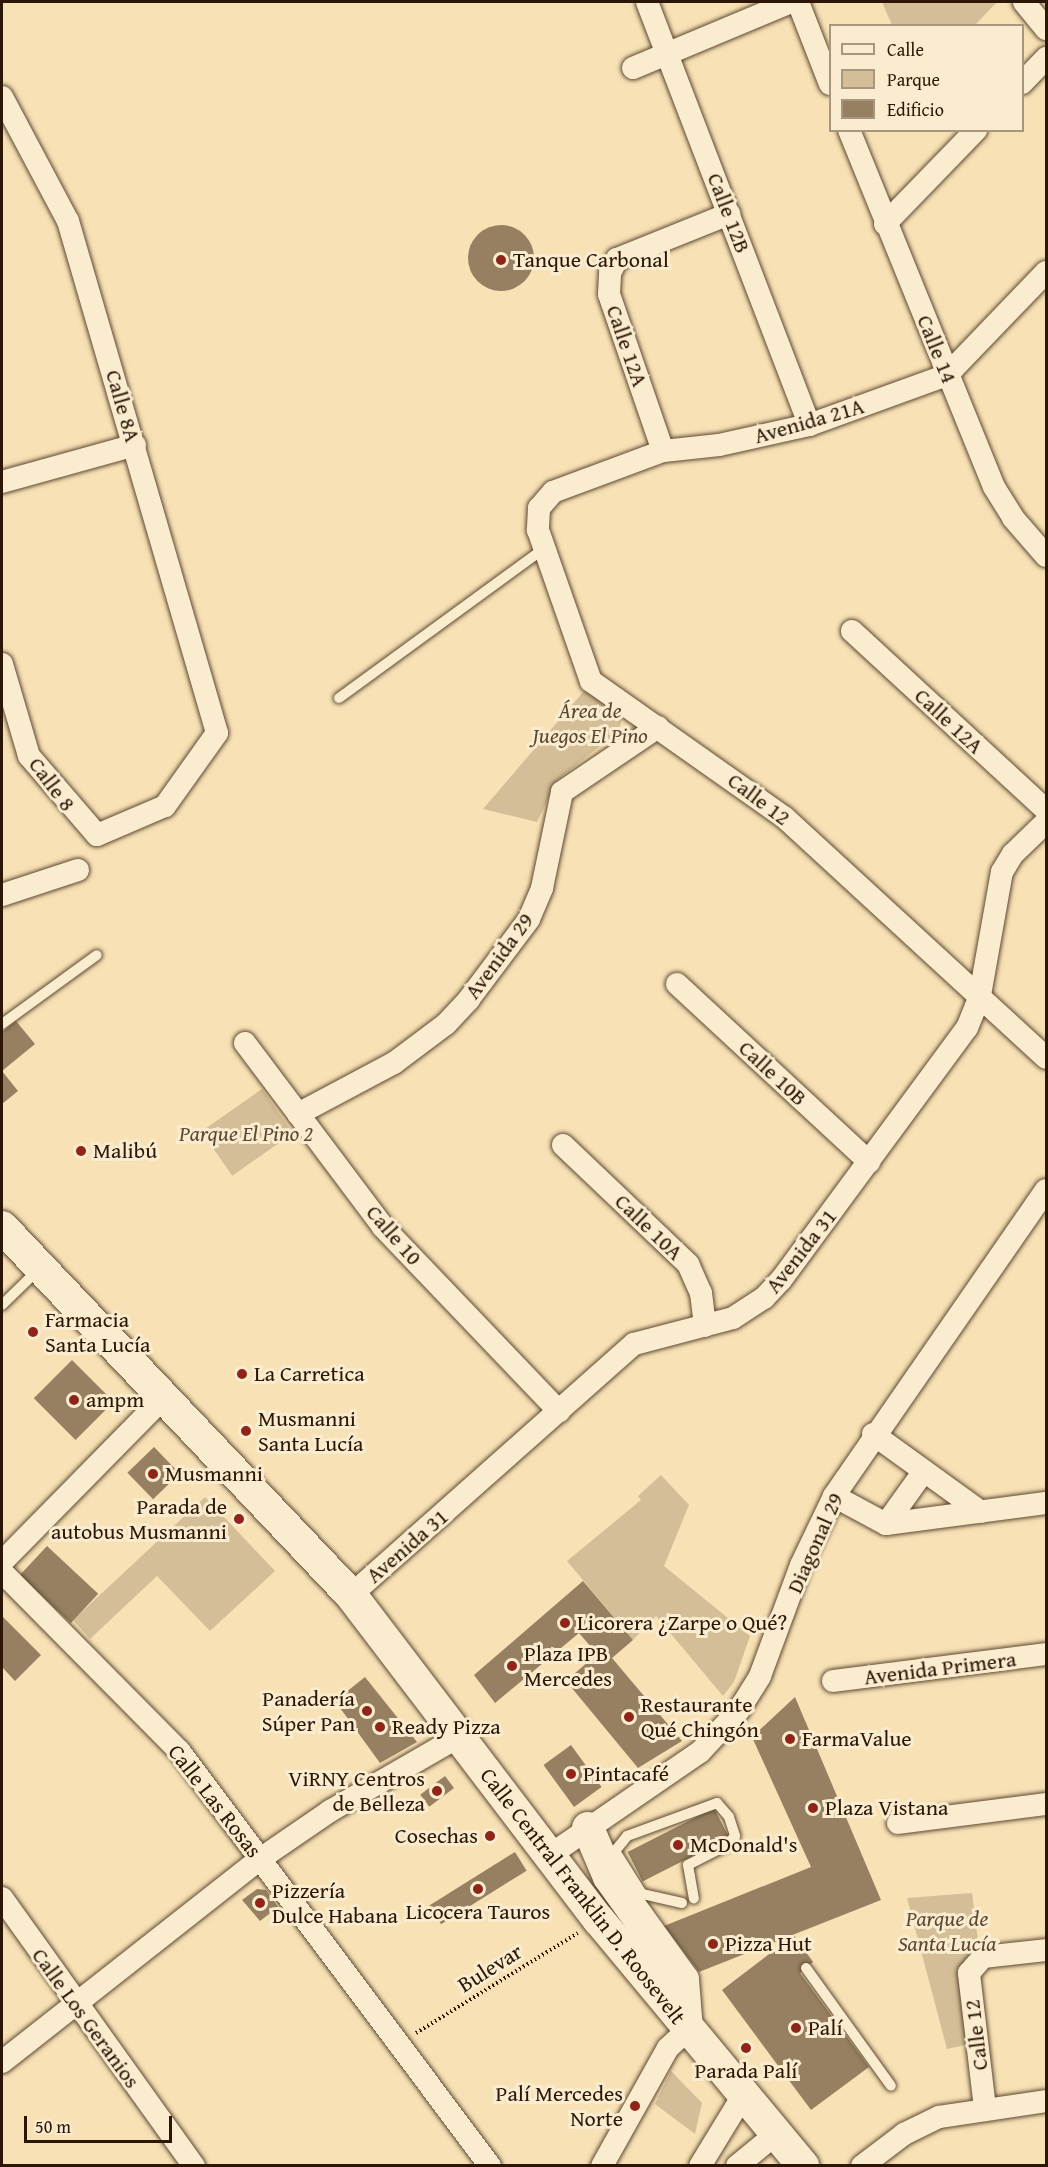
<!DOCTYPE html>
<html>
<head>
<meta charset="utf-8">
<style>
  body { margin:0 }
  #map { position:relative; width:1048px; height:2167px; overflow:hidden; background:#f7e1b5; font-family:"Gentium Book Plus",serif }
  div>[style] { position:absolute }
  .green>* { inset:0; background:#d4be97; transform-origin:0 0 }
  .building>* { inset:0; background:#968061; transform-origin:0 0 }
  .round { border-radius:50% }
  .path>* { height:4px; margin-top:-2px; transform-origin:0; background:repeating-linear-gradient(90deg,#2c1606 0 1.5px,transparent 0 4.5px) }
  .roads { filter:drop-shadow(0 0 2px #5f4932) drop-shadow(0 0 2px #5f4932) }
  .lane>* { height:10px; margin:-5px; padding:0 5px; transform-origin:5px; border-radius:5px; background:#faeccf }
  .street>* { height:22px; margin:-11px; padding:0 11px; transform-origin:11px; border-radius:11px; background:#faeccf }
  .secondary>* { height:32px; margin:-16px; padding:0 16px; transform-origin:16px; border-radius:16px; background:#faeccf }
  .dots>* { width:16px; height:16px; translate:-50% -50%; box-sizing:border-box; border:3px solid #faeccf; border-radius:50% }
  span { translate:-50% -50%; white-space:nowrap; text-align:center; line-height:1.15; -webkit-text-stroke:6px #faeccf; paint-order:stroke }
  .street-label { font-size:22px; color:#2c1606 }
  .poi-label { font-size:22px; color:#2c1606 }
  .left { translate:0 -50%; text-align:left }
  .right { translate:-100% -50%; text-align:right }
  .park-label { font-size:22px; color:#5e4832; font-style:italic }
  .frame { position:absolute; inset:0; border:3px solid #2c1606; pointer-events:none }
  .legend { position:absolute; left:829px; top:24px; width:195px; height:108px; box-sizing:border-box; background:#faeccf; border:2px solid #a8967f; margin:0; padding:8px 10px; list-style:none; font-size:18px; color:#2c1606 }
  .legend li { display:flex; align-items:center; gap:12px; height:30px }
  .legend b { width:30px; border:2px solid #a8967f }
  .scale { position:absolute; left:24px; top:2116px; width:148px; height:27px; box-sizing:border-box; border:3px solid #2c1606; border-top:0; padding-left:8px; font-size:18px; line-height:21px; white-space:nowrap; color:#2c1606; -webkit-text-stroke:4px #faeccf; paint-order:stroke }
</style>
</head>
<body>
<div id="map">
  <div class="green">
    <i style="clip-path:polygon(882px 2px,997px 2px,974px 26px,892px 25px)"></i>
    <i style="clip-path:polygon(584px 691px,624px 714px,618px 732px,557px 780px,537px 822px,483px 809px)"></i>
    <i style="left:262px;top:1089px;width:54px;height:74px;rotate:55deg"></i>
    <i style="clip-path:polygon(661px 1475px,689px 1505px,664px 1566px,750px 1636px,734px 1682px,723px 1696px,656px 1616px,633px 1640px,567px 1561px,641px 1500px,638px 1496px)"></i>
    <i style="clip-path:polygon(205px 1497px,275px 1571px,210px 1631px,157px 1576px,90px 1639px,73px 1620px)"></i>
    <i style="clip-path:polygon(972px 1893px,979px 1948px,964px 1960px,974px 2043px,947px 2049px,907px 1898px)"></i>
    <i style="clip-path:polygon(671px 2071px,702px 2103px,695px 2134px,655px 2104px)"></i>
  </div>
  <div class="building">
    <i class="round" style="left:468px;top:225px;width:66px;height:66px"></i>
    <i style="clip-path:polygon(16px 1021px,35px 1044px,2px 1071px,18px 1091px,2px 1104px,2px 1032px)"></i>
    <i style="left:72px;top:1360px;width:59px;height:54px;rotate:45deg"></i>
    <i style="left:154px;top:1447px;width:37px;height:37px;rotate:46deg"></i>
    <i style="left:47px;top:1546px;width:70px;height:40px;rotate:43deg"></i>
    <i style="clip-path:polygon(583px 1581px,633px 1640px,612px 1658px,682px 1741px,638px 1768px,566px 1681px,597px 1654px,579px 1633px,495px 1703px,474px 1675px)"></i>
    <i style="clip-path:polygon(2px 1616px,41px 1655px,15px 1681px,2px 1667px)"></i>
    <i style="clip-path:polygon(365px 1677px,417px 1742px,380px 1763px,335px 1701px)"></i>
    <i style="clip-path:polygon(795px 1697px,881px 1900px,699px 1972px,664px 1926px,811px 1867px,752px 1737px)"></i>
    <i style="left:571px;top:1745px;width:52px;height:34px;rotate:54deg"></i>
    <i style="left:445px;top:1776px;width:15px;height:31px;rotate:53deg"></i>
    <i style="left:714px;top:1808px;width:33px;height:97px;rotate:63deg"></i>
    <i style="left:515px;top:1852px;width:22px;height:101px;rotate:58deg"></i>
    <i style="clip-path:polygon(257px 1889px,266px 1890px,278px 1907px,260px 1921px,242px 1900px)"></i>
    <i style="clip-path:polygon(794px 1935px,813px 1962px,800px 1973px,869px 2067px,811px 2110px,722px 1990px)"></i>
  </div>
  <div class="path">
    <i style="left:416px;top:2033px;width:190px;rotate:-31.7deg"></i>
  </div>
  <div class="roads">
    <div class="lane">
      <i style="left:339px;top:698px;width:253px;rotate:-36.1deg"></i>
      <i style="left:2px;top:1024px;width:117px;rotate:-36deg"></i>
      <i style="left:2px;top:1305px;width:50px;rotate:-44.2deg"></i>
      <i style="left:682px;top:1903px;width:41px;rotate:-167.3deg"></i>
      <i style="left:642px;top:1894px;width:51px;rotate:-122.1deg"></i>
      <i style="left:615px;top:1851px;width:19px;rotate:-51deg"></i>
      <i style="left:627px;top:1836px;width:96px;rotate:-20.1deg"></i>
      <i style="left:717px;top:1803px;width:18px;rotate:49deg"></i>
      <i style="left:729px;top:1817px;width:20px;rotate:72deg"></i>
      <i style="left:735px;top:1836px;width:12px;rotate:132deg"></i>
      <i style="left:727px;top:1845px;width:44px;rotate:152.9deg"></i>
      <i style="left:688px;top:1865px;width:34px;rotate:80deg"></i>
      <i style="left:806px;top:1968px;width:145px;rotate:54.2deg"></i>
    </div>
    <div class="street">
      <i style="left:647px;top:2px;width:453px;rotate:69deg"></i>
      <i style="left:798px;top:2px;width:88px;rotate:68.7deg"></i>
      <i style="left:1024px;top:2px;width:35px;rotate:51deg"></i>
      <i style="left:633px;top:68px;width:171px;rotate:-22.7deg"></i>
      <i style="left:1022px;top:83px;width:35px;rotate:-46deg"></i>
      <i style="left:2px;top:97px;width:140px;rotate:62deg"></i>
      <i style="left:68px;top:221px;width:533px;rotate:73.77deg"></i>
      <i style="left:217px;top:733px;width:90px;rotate:125.5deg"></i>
      <i style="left:165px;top:806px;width:74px;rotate:156.9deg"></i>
      <i style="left:97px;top:835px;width:104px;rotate:-130.7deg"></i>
      <i style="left:29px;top:756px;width:96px;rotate:-106.4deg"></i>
      <i style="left:849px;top:130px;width:385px;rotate:67.9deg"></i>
      <i style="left:994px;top:487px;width:36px;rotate:58deg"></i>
      <i style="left:1013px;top:518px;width:50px;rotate:49deg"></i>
      <i style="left:885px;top:224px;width:131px;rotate:-45.9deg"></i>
      <i style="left:1046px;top:272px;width:143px;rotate:133.9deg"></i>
      <i style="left:947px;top:375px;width:147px;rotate:160.1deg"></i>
      <i style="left:809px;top:425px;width:92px;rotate:167.5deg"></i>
      <i style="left:719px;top:445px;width:56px;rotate:173.9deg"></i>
      <i style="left:663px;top:451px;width:117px;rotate:159.6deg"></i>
      <i style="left:553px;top:492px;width:21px;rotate:131deg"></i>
      <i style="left:539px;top:508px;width:22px;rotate:93deg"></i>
      <i style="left:538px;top:530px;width:160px;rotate:70.7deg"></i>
      <i style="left:591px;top:681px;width:236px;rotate:35.2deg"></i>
      <i style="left:784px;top:817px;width:356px;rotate:42.6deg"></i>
      <i style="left:663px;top:451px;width:166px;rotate:-109deg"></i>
      <i style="left:609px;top:294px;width:21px;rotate:-87deg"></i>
      <i style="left:610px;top:273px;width:16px;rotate:-63deg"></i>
      <i style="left:617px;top:259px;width:121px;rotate:-21.9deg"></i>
      <i style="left:2px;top:482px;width:138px;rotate:-15.5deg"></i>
      <i style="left:852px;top:631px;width:264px;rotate:42.7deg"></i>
      <i style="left:2px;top:895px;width:80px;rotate:-18.2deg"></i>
      <i style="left:677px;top:984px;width:262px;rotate:42.8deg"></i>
      <i style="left:245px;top:1043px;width:230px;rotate:53.1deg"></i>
      <i style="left:383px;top:1227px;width:255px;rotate:46.3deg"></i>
      <i style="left:298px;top:1114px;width:109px;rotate:-28deg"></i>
      <i style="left:394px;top:1063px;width:65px;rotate:-36.9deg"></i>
      <i style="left:446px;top:1024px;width:34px;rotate:-47deg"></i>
      <i style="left:469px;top:999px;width:100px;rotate:-53.1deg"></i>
      <i style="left:529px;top:919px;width:34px;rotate:-67deg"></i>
      <i style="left:542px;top:888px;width:98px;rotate:-78.2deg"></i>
      <i style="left:562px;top:792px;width:116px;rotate:-34.1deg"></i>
      <i style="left:563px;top:1145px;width:173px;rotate:43.6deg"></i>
      <i style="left:688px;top:1264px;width:32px;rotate:66deg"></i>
      <i style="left:701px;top:1293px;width:33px;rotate:83deg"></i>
      <i style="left:873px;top:1434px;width:133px;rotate:35.8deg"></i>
      <i style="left:834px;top:1496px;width:59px;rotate:28.3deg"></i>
      <i style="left:886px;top:1524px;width:161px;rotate:-7.5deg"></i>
      <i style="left:886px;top:1524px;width:65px;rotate:-54.4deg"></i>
      <i style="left:2px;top:1562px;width:230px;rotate:-45.5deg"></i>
      <i style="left:2px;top:1572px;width:253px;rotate:45.3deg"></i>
      <i style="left:180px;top:1752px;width:517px;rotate:53.17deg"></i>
      <i style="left:351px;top:1595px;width:378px;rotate:-41.6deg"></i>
      <i style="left:634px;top:1344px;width:102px;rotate:-14.7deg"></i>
      <i style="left:733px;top:1318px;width:37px;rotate:-33deg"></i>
      <i style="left:764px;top:1298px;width:25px;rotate:-47deg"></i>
      <i style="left:781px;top:1280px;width:313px;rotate:-53.6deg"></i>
      <i style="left:967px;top:1028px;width:35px;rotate:-68deg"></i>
      <i style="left:980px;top:995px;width:125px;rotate:-79.9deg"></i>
      <i style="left:1002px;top:872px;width:21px;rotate:-59deg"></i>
      <i style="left:1013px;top:854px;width:46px;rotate:-44.1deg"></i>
      <i style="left:833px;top:1681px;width:215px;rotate:-7.2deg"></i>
      <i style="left:898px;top:1823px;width:149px;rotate:-7.3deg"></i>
      <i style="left:550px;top:1855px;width:182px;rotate:-34.5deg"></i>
      <i style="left:700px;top:1752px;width:57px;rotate:-47.1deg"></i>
      <i style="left:739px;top:1710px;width:40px;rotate:-58deg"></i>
      <i style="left:760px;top:1676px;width:118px;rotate:-69.7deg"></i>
      <i style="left:801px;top:1565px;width:76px;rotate:-64.4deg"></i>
      <i style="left:834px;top:1496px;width:372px;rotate:-55.3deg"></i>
      <i style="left:2px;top:1898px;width:330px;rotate:54.4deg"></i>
      <i style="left:2px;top:2062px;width:328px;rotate:-38.2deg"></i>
      <i style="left:260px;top:1859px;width:85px;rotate:-34.4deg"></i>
      <i style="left:330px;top:1811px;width:148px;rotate:-30deg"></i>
      <i style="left:985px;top:2108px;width:136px;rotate:-96.8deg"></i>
      <i style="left:969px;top:1973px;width:21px;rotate:-49deg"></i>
      <i style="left:983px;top:1957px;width:63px;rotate:-6.3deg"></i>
      <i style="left:602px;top:2166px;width:135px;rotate:-60.8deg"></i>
      <i style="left:668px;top:2048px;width:26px;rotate:-43deg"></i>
      <i style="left:700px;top:2166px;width:84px;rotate:-58.6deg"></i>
      <i style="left:737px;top:2166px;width:52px;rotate:-39.5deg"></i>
      <i style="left:862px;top:2166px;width:53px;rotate:-37.3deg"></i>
      <i style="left:904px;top:2134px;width:39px;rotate:-26deg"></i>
      <i style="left:939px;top:2117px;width:108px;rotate:-8.5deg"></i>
    </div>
    <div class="secondary">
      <i style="left:2px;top:1227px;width:507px;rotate:46.52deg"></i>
      <i style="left:351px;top:1595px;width:409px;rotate:52.7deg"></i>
      <i style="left:599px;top:1920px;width:320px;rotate:50.3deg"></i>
      <i style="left:588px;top:1828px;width:53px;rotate:66.8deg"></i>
      <i style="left:609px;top:1877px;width:127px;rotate:54.3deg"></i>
      <i style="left:683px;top:1980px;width:50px;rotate:85.4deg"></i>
    </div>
  </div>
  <div class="dots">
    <i style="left:501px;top:260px;background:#8f2418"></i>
    <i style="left:81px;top:1151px;background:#8f2418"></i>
    <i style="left:33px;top:1332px;background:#8f2418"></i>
    <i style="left:242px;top:1374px;background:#8f2418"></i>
    <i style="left:74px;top:1400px;background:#8f2418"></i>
    <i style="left:246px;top:1431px;background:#8f2418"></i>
    <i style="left:153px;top:1474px;background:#8f2418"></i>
    <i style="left:239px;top:1519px;background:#8f2418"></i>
    <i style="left:565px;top:1623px;background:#8f2418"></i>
    <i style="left:512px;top:1666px;background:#8f2418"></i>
    <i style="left:367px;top:1711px;background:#8f2418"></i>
    <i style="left:629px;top:1717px;background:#8f2418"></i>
    <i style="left:380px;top:1727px;background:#8f2418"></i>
    <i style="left:790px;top:1739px;background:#8f2418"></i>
    <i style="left:571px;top:1774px;background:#8f2418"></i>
    <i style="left:437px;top:1791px;background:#8f2418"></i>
    <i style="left:813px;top:1808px;background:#8f2418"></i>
    <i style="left:490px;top:1836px;background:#8f2418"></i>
    <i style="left:678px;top:1845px;background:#8f2418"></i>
    <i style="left:478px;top:1889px;background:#8f2418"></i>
    <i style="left:260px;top:1903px;background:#8f2418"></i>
    <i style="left:713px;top:1944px;background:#8f2418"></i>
    <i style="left:796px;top:2028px;background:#8f2418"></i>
    <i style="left:746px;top:2048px;background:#8f2418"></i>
    <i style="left:635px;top:2106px;background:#8f2418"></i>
  </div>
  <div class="street-label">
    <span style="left:729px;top:213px;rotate:69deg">Calle 12B</span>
    <span style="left:627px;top:346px;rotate:71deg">Calle 12A</span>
    <span style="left:937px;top:349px;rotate:68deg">Calle 14</span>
    <span style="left:123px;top:406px;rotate:74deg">Calle 8A</span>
    <span style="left:809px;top:421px;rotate:-16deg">Avenida 21A</span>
    <span style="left:949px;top:721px;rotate:43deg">Calle 12A</span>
    <span style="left:52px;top:784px;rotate:53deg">Calle 8</span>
    <span style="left:759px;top:799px;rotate:37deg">Calle 12</span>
    <span style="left:499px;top:956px;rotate:-54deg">Avenida 29</span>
    <span style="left:773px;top:1073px;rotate:43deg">Calle 10B</span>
    <span style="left:649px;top:1227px;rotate:44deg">Calle 10A</span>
    <span style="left:394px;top:1235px;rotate:49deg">Calle 10</span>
    <span style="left:801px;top:1251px;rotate:-52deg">Avenida 31</span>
    <span style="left:815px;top:1543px;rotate:-66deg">Diagonal 29</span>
    <span style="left:407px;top:1546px;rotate:-41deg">Avenida 31</span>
    <span style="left:940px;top:1668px;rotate:-7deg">Avenida Primera</span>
    <span style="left:215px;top:1801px;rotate:52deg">Calle Las Rosas</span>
    <span style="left:583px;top:1896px;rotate:52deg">Calle Central Franklin D. Roosevelt</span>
    <span style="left:490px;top:1968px;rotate:-32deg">Bulevar</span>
    <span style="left:86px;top:2018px;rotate:54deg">Calle Los Geranios</span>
    <span style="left:976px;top:2035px;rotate:-97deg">Calle 12</span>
  </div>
  <div class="poi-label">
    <span class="left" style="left:513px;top:260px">Tanque Carbonal</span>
    <span class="left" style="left:93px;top:1151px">Malibú</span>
    <span class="left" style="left:45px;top:1332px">Farmacia<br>Santa Lucía</span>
    <span class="left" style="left:254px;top:1374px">La Carretica</span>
    <span class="left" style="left:86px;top:1400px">ampm</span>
    <span class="left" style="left:258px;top:1431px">Musmanni<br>Santa Lucía</span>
    <span class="left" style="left:165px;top:1474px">Musmanni</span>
    <span class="right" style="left:227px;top:1519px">Parada de<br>autobus Musmanni</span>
    <span class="left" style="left:577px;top:1623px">Licorera ¿Zarpe o Qué?</span>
    <span class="left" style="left:524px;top:1666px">Plaza IPB<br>Mercedes</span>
    <span class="right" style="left:355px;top:1711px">Panadería<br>Súper Pan</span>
    <span class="left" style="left:641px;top:1717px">Restaurante<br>Qué Chingón</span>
    <span class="left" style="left:392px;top:1727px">Ready Pizza</span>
    <span class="left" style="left:802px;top:1739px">FarmaValue</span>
    <span class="left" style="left:583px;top:1774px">Pintacafé</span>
    <span class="right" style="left:425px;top:1791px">ViRNY Centros<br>de Belleza</span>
    <span class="left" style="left:825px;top:1808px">Plaza Vistana</span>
    <span class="right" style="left:478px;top:1836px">Cosechas</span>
    <span class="left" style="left:690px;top:1845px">McDonald's</span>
    <span class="left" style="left:272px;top:1903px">Pizzería<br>Dulce Habana</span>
    <span style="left:478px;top:1912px">Licocera Tauros</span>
    <span class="left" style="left:725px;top:1944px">Pizza Hut</span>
    <span class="left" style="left:808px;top:2028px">Palí</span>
    <span style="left:746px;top:2071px">Parada Palí</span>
    <span class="right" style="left:623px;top:2106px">Palí Mercedes<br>Norte</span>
  </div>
  <div class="park-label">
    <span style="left:590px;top:723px">Área de<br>Juegos El Pino</span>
    <span style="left:246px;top:1134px">Parque El Pino 2</span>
    <span style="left:947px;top:1931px">Parque de<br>Santa Lucía</span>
  </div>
  <div class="frame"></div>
  <ul class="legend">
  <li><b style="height:8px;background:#faeccf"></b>Calle</li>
  <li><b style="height:16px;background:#d4be97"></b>Parque</li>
  <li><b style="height:16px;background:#968061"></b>Edificio</li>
  </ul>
  <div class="scale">50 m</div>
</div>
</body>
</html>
